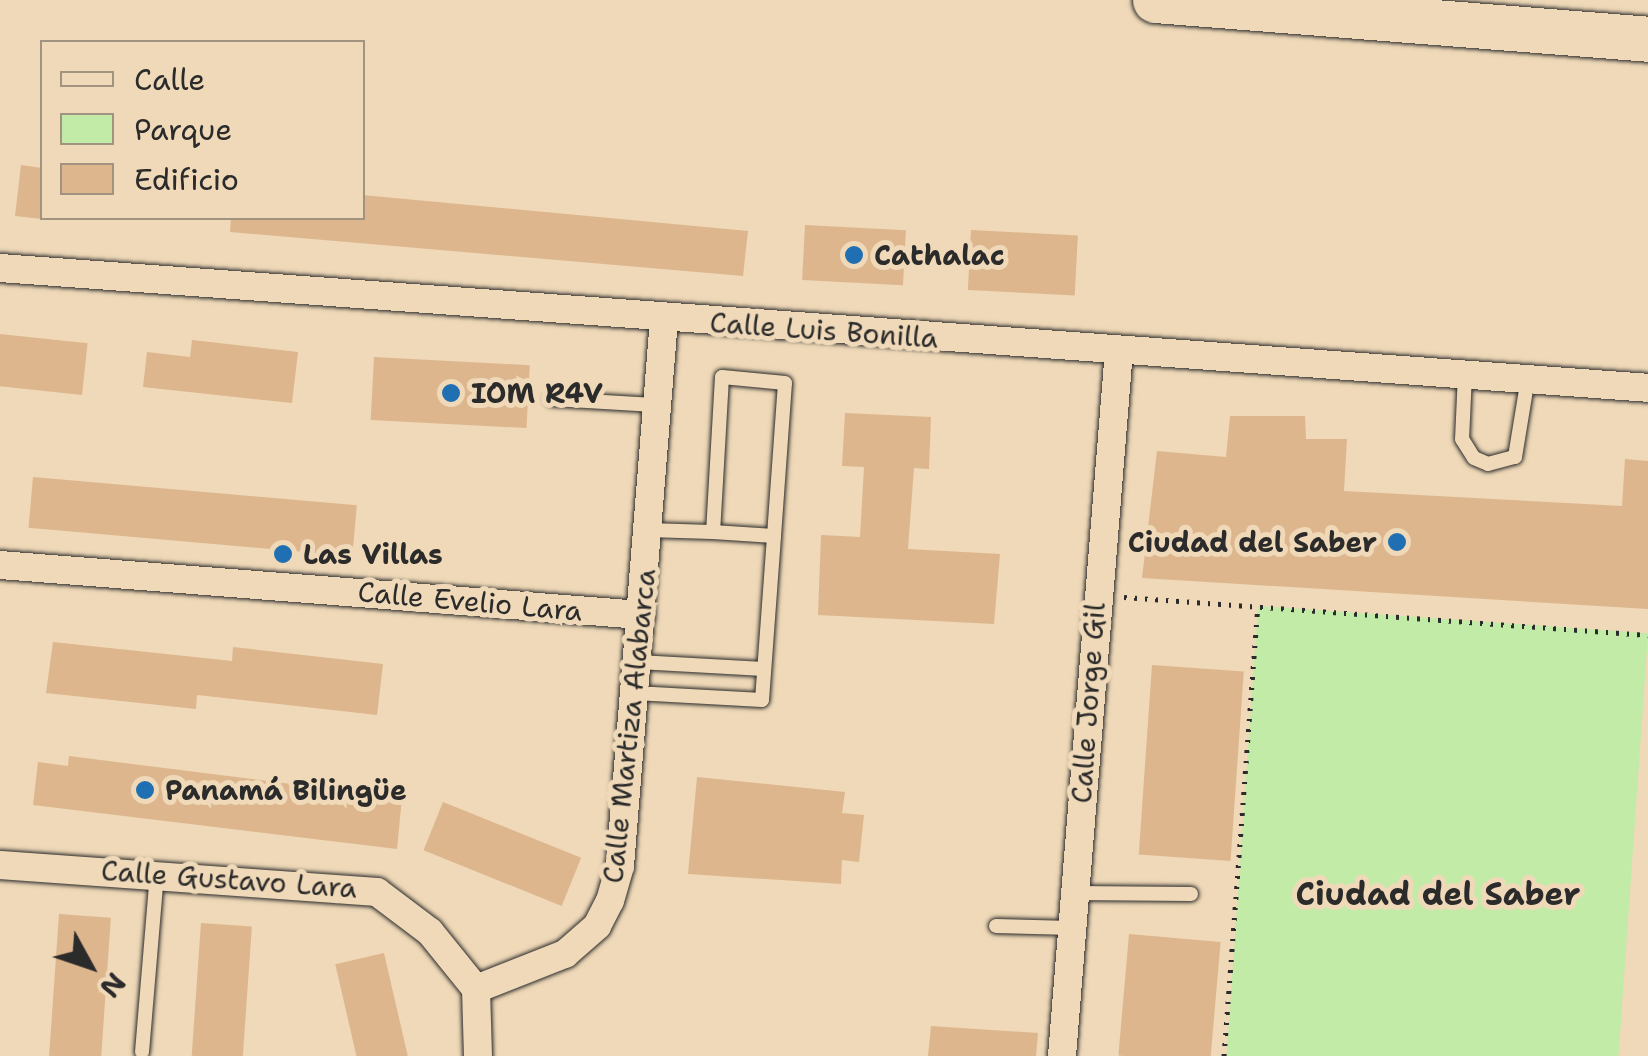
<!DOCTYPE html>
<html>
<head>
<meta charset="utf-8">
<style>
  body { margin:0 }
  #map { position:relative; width:1648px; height:1056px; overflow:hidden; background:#efd9b8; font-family:"Shantell Sans",sans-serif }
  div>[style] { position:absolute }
  .green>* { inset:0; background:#c1eba7; transform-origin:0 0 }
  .building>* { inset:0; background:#ddb68e; transform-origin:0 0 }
  .path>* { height:5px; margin-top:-2.5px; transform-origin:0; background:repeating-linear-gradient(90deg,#2b2b2b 0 2.5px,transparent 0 10.5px) }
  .roads { filter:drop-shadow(0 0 2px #2b2b2b) drop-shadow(0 0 2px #2b2b2b) }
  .service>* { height:14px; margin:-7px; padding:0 7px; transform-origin:7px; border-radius:7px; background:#efd9b8 }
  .minor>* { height:28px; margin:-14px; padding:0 14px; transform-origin:14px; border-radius:14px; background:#efd9b8 }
  .primary>* { height:45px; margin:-22.5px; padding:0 22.5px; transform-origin:22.5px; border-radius:22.5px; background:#efd9b8 }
  .dots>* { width:28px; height:28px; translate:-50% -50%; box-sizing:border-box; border:5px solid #efd9b8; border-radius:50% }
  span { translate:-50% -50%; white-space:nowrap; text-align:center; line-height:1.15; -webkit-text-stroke:10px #efd9b8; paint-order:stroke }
  .poi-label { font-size:28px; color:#2b2b2b; font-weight:700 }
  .left { translate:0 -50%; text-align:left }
  .right { translate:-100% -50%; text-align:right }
  .street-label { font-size:28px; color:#2b2b2b }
  .quarter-label { font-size:32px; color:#2b2b2b; font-weight:700 }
  .legend { position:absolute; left:40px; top:40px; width:325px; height:180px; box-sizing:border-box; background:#efd9b8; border:2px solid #a19380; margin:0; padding:12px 18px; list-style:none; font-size:30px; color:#2b2b2b }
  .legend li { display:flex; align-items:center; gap:20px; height:50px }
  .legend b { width:50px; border:2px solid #a19380 }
  .north { position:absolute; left:40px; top:916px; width:100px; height:100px; -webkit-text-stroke:8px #efd9b8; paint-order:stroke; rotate:130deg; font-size:28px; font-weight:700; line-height:40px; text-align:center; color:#2b2b2b }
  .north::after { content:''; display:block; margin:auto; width:35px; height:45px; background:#2b2b2b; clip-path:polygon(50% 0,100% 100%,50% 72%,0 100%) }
</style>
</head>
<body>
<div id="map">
  <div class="green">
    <i style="left:1258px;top:606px;width:391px;height:451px;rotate:4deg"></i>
  </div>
  <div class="building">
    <i style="clip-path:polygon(21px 165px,42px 168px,42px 219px,15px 216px)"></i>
    <i style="clip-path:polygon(362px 195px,748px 231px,743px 276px,230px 232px,231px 218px,362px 218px)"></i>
    <i style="left:805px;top:225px;width:101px;height:55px;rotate:3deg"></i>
    <i style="left:971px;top:230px;width:107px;height:60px;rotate:3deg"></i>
    <i style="left:0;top:334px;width:88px;height:52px;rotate:6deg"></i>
    <i style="clip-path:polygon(192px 340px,298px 352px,292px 403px,143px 387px,147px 352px,190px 357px)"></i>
    <i style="left:374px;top:357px;width:156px;height:63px;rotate:3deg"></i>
    <i style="clip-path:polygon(845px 413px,931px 417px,929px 469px,914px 468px,908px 549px,1000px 554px,994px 624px,818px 615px,821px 535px,860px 537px,864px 467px,842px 466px)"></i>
    <i style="clip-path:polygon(1230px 416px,1305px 416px,1306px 439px,1347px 439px,1344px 491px,1622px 506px,1625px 459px,1648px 461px,1648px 609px,1142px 578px,1157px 451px,1226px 457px)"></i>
    <i style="left:33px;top:477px;width:325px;height:51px;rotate:5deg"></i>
    <i style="clip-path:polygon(53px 642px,232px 661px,233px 647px,383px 664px,377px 715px,197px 695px,196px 709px,46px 693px)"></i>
    <i style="left:1152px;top:665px;width:92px;height:190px;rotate:4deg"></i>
    <i style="clip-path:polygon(69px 756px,402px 798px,397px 849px,33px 805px,38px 762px,68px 766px)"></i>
    <i style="clip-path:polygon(697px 777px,845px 792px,842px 813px,864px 815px,859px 862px,842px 860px,841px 884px,688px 874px)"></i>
    <i style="left:443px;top:802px;width:149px;height:52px;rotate:22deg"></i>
    <i style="left:59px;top:914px;width:52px;height:142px;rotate:4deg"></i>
    <i style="left:201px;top:923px;width:51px;height:133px;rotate:4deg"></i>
    <i style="left:1129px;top:934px;width:92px;height:122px;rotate:5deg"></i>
    <i style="left:384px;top:953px;width:106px;height:50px;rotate:77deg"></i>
    <i style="clip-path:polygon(931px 1026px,1038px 1033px,1036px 1056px,928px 1056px)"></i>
  </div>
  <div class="path">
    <i style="left:1124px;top:597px;width:525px;rotate:4.15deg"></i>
    <i style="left:1224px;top:1056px;width:451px;rotate:-85.7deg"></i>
  </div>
  <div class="roads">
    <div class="service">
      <i style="left:1465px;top:374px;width:65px;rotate:92.6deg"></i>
      <i style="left:1462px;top:439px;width:22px;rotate:58deg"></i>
      <i style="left:1474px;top:458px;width:15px;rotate:23deg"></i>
      <i style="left:1488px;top:464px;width:28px;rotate:-15deg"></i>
      <i style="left:1515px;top:457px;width:80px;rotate:-80.7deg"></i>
      <i style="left:552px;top:399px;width:104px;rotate:3.3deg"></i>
      <i style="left:647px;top:530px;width:66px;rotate:1.7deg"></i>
      <i style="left:638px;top:662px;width:126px;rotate:3.2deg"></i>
      <i style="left:635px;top:693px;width:127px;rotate:3.2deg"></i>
      <i style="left:762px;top:700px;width:164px;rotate:-85.8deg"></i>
      <i style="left:774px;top:536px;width:153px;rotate:-85.9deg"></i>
      <i style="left:785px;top:383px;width:63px;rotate:-174.6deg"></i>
      <i style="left:722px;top:377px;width:155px;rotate:93.3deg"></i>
      <i style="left:713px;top:532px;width:61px;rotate:3.8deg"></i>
      <i style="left:1074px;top:893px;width:117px;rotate:0.5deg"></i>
      <i style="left:996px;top:926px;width:76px;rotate:1.5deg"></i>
      <i style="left:142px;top:1052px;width:180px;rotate:-85.2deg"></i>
    </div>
    <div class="minor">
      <i style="left:0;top:268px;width:1652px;rotate:4.16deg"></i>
      <i style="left:0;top:565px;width:643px;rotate:4.46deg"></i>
      <i style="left:0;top:865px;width:378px;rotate:4.1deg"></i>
      <i style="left:377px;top:892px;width:66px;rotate:37deg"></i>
      <i style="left:430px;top:932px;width:73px;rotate:51.1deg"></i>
      <i style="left:476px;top:989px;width:67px;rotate:88.3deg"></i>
      <i style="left:476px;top:989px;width:96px;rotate:-21.5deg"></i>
      <i style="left:565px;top:954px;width:43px;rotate:-41.2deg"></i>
      <i style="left:597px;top:926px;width:28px;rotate:-63deg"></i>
      <i style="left:610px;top:901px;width:36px;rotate:-74deg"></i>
      <i style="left:620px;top:866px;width:549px;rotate:-85.4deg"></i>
      <i style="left:1062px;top:1056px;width:708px;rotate:-85.38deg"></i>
    </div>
    <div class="primary">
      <i style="left:1155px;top:0;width:495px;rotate:4.5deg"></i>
    </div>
  </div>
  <div class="dots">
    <i style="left:854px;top:255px;background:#1f6fb2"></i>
    <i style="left:451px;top:393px;background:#1f6fb2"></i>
    <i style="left:1397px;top:542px;background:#1f6fb2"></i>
    <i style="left:283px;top:554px;background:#1f6fb2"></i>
    <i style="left:145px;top:790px;background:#1f6fb2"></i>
  </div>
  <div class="poi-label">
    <span class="left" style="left:874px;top:255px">Cathalac</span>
    <span class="left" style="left:471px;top:393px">IOM R4V</span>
    <span class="right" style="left:1377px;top:542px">Ciudad del Saber</span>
    <span class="left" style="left:303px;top:554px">Las Villas</span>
    <span class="left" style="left:165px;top:790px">Panamá Bilingüe</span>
  </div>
  <div class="street-label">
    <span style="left:824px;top:330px;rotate:4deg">Calle Luis Bonilla</span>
    <span style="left:470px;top:601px;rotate:5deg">Calle Evelio Lara</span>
    <span style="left:1088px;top:703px;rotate:-86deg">Calle Jorge Gil</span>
    <span style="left:629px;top:726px;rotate:-84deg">Calle Martiza Alabarca</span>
    <span style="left:229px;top:879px;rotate:4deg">Calle Gustavo Lara</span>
  </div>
  <div class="quarter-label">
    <span style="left:1438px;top:894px">Ciudad del Saber</span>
  </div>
  <ul class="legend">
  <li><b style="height:12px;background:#efd9b8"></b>Calle</li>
  <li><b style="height:28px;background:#c1eba7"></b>Parque</li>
  <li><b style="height:28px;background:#ddb68e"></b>Edificio</li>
  </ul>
  <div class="north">N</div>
</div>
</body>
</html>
